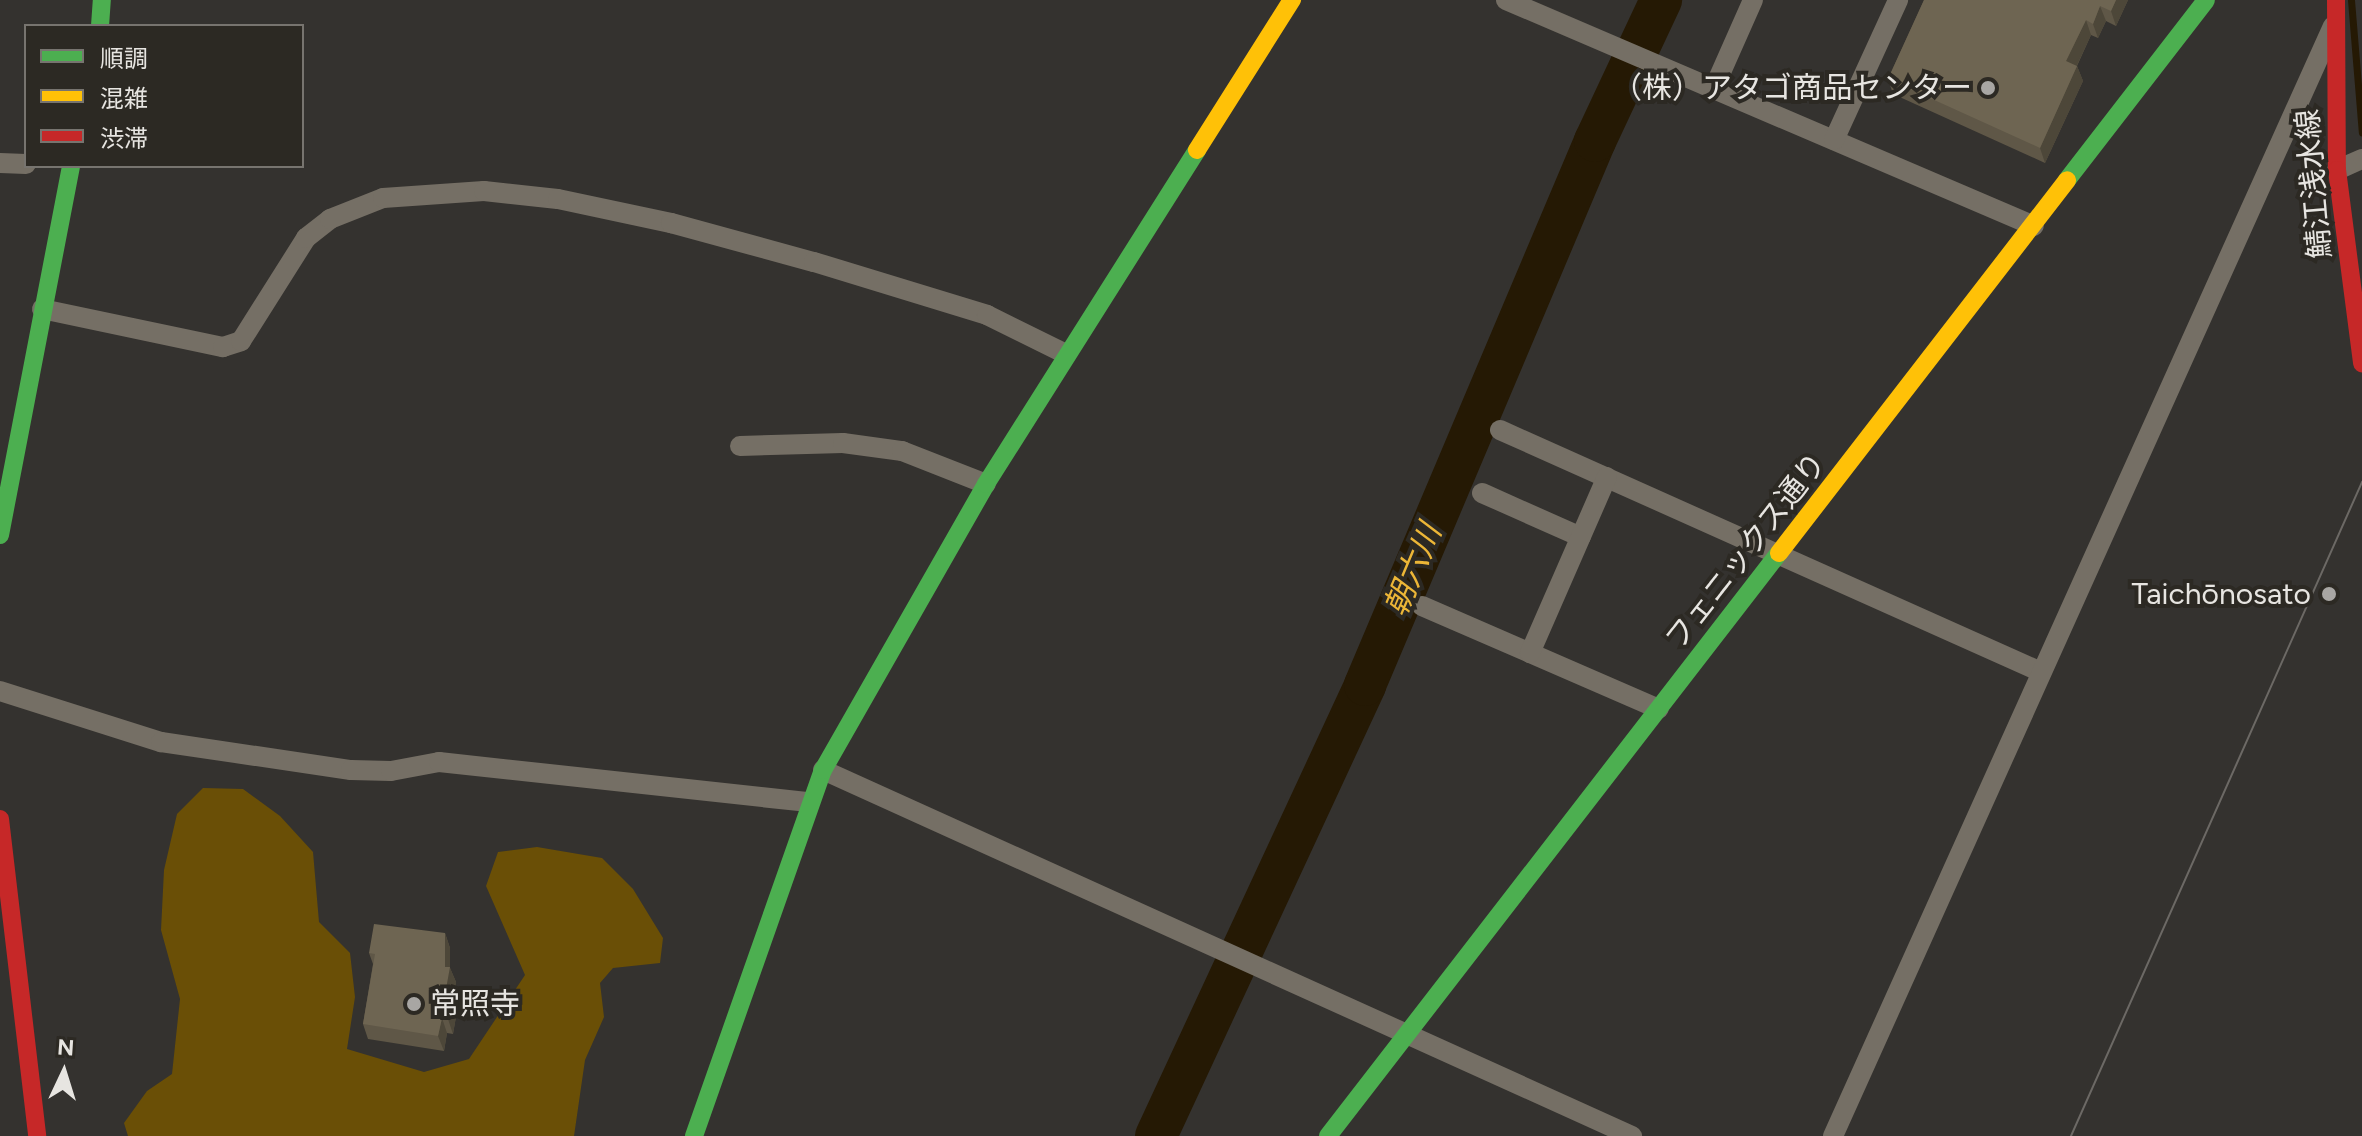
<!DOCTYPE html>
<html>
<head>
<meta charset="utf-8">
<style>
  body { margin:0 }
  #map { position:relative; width:2362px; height:1136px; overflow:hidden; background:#34322f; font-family:Figtree,"Noto Sans JP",sans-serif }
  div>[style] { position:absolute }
  .green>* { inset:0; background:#6a4f06 }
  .stream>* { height:7px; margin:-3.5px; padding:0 3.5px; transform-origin:3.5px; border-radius:3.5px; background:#251904 }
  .river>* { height:42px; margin:-21px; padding:0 21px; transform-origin:21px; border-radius:21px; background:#251904 }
  .street>* { height:20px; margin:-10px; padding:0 10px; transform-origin:10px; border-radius:10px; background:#756f65 }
  .fast>* { height:18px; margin:-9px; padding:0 9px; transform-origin:9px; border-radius:9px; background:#4caf50 }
  .slow>* { height:18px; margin:-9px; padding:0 9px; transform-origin:9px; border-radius:9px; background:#ffc107 }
  .jam>* { height:18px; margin:-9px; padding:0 9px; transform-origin:9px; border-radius:9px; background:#c62828 }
  .tram>* { height:2px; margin:-1px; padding:0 1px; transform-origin:1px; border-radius:1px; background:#6c6965 }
  .wall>* { inset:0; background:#5f5747 }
  .shaded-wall>* { inset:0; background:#4d4739 }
  .building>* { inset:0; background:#6e6552 }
  .dots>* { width:22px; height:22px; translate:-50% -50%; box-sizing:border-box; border:4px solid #2c2923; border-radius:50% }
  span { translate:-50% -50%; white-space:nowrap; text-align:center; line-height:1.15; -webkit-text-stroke:8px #2c2923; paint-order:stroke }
  .poi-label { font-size:30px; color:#e7e5e1 }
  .right { translate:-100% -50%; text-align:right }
  .left { translate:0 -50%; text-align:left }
  .street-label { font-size:30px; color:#e7e5e1 }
  .water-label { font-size:32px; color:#ecb637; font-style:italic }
  .legend { position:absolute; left:24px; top:24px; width:280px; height:144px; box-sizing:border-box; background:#2c2923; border:2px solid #77746f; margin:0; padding:10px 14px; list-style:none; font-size:24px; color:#e7e5e1 }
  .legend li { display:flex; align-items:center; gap:16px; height:40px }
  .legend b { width:40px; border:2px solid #77746f }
  .north { position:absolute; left:24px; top:1032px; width:80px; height:80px; -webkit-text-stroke:6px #2c2923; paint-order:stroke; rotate:4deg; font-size:22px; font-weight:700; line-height:32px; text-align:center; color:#e7e5e1 }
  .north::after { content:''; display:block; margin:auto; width:28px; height:36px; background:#e7e5e1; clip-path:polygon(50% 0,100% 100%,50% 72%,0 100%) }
</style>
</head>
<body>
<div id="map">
  <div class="green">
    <i style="clip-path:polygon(203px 788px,243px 789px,280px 816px,313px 852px,319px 922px,350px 953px,355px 997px,347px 1049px,424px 1072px,469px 1059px,525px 975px,486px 886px,498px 852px,537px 847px,602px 858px,633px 889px,663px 938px,660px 963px,613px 968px,600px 983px,604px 1017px,585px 1060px,574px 1136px,128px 1136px,124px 1123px,147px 1091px,172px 1074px,180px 999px,161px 930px,164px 870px,177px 814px)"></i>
  </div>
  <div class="stream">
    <i style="left:2351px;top:0;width:133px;rotate:85.3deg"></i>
  </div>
  <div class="river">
    <i style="left:1156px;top:1136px;width:497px;rotate:-65.1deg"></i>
    <i style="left:1365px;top:685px;width:591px;rotate:-67.08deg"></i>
    <i style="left:1595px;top:141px;width:156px;rotate:-64.9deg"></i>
  </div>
  <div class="street">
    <i style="left:1506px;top:0;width:574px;rotate:23.17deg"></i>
    <i style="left:1714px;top:88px;width:96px;rotate:-66.1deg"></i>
    <i style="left:1834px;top:140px;width:154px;rotate:-65.4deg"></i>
    <i style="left:0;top:163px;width:26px;rotate:2deg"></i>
    <i style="left:2337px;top:170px;width:27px;rotate:-24deg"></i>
    <i style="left:42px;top:309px;width:185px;rotate:11.9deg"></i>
    <i style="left:223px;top:347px;width:19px;rotate:-18deg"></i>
    <i style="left:241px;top:341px;width:122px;rotate:-57.7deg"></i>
    <i style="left:306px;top:238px;width:31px;rotate:-38deg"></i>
    <i style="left:330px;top:219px;width:57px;rotate:-21.6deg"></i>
    <i style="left:383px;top:198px;width:101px;rotate:-4deg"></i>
    <i style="left:484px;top:191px;width:74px;rotate:6.2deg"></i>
    <i style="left:558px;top:199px;width:116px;rotate:12deg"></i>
    <i style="left:671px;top:223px;width:148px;rotate:15.3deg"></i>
    <i style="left:814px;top:262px;width:181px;rotate:17deg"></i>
    <i style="left:987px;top:315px;width:88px;rotate:26.3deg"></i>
    <i style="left:1500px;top:430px;width:593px;rotate:24.1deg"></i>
    <i style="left:740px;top:446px;width:103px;rotate:-1.7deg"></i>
    <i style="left:843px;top:443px;width:60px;rotate:7.7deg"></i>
    <i style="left:902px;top:451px;width:90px;rotate:21.4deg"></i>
    <i style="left:1482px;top:493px;width:108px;rotate:24deg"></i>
    <i style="left:1422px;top:606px;width:258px;rotate:23.5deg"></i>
    <i style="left:1530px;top:653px;width:192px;rotate:-66.4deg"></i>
    <i style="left:0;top:691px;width:169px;rotate:17.6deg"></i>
    <i style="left:161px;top:742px;width:192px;rotate:8.4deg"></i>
    <i style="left:351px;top:770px;width:40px;rotate:1.4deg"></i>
    <i style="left:391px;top:771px;width:49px;rotate:-10.6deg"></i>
    <i style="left:439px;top:762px;width:372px;rotate:6.2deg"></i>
    <i style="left:823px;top:770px;width:888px;rotate:24.34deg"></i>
    <i style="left:1833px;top:1136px;width:1217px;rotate:-65.75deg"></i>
  </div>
  <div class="fast">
    <i style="left:100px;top:26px;width:26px;rotate:-86deg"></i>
    <i style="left:2067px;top:180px;width:227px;rotate:-52.3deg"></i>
    <i style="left:0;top:535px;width:376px;rotate:-79.1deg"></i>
    <i style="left:694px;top:1136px;width:388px;rotate:-70.6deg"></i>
    <i style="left:823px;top:770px;width:329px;rotate:-60.3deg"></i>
    <i style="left:986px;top:484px;width:395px;rotate:-57.7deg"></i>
    <i style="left:1328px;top:1136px;width:737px;rotate:-52.28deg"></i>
  </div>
  <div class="slow">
    <i style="left:1197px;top:150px;width:178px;rotate:-57.7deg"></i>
    <i style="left:1779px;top:553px;width:471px;rotate:-52.3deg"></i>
  </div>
  <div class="jam">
    <i style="left:2336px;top:0;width:170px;rotate:89.7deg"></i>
    <i style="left:2337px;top:170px;width:195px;rotate:82.6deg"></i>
    <i style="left:0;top:819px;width:319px;rotate:83.3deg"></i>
  </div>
  <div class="tram">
    <i style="left:2071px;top:1136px;width:716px;rotate:-66.01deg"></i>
  </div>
  <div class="wall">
    <i style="clip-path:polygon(1924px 0,2128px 0,2116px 26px,2106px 21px,2098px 38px,2091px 35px,2077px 66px,2083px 81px,2045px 163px,1893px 94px,1888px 79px)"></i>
    <i style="clip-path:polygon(445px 933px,450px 948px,450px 968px,456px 982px,454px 993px,458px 1005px,453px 1034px,447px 1033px,444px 1051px,368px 1039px,363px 1024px,373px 964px,369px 953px)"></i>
  </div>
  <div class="shaded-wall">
    <i style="clip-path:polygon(2116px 0,2128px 0,2116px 26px,2111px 11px)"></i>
    <i style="clip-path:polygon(2100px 6px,2106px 21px,2098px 38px,2093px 24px)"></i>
    <i style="clip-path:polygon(2086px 20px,2091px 35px,2072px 76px,2066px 61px)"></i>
    <i style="clip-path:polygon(2077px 66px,2083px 81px,2045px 163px,2040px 148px)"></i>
    <i style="clip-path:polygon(445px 933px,450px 948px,450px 968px,456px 982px,454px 993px,458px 1005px,453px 1034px,448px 1019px,445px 967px)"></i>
    <i style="clip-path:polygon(442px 1018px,447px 1033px,444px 1051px,438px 1036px)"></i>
  </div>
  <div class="building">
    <i style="clip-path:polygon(1924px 0,2116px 0,2111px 11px,2100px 6px,2093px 24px,2086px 20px,2066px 61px,2077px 66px,2040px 148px,1888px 79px)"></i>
    <i style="clip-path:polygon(374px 924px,445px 933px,445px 967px,450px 967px,446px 989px,453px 990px,448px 1019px,442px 1018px,438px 1036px,363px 1024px,375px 954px,369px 953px)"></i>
  </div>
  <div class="dots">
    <i style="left:1988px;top:88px;background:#a8a6a3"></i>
    <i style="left:2329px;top:594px;background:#a8a6a3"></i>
    <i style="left:414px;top:1004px;background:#a8a6a3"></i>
  </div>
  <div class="poi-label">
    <span class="right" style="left:1972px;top:88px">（株）アタゴ商品センター</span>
    <span class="right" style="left:2311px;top:594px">Taichōnosato</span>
    <span class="left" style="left:430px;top:1004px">常照寺</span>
  </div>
  <div class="street-label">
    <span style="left:2314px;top:184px;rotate:-95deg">鯖江浅水線</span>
    <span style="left:1746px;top:551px;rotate:-52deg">フェニックス通り</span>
  </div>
  <div class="water-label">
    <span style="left:1413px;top:570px;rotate:-67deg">朝六川</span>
  </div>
  <ul class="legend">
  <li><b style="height:10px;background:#4caf50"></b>順調</li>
  <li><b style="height:10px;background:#ffc107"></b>混雑</li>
  <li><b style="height:10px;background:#c62828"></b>渋滞</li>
  </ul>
  <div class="north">N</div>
</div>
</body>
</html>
